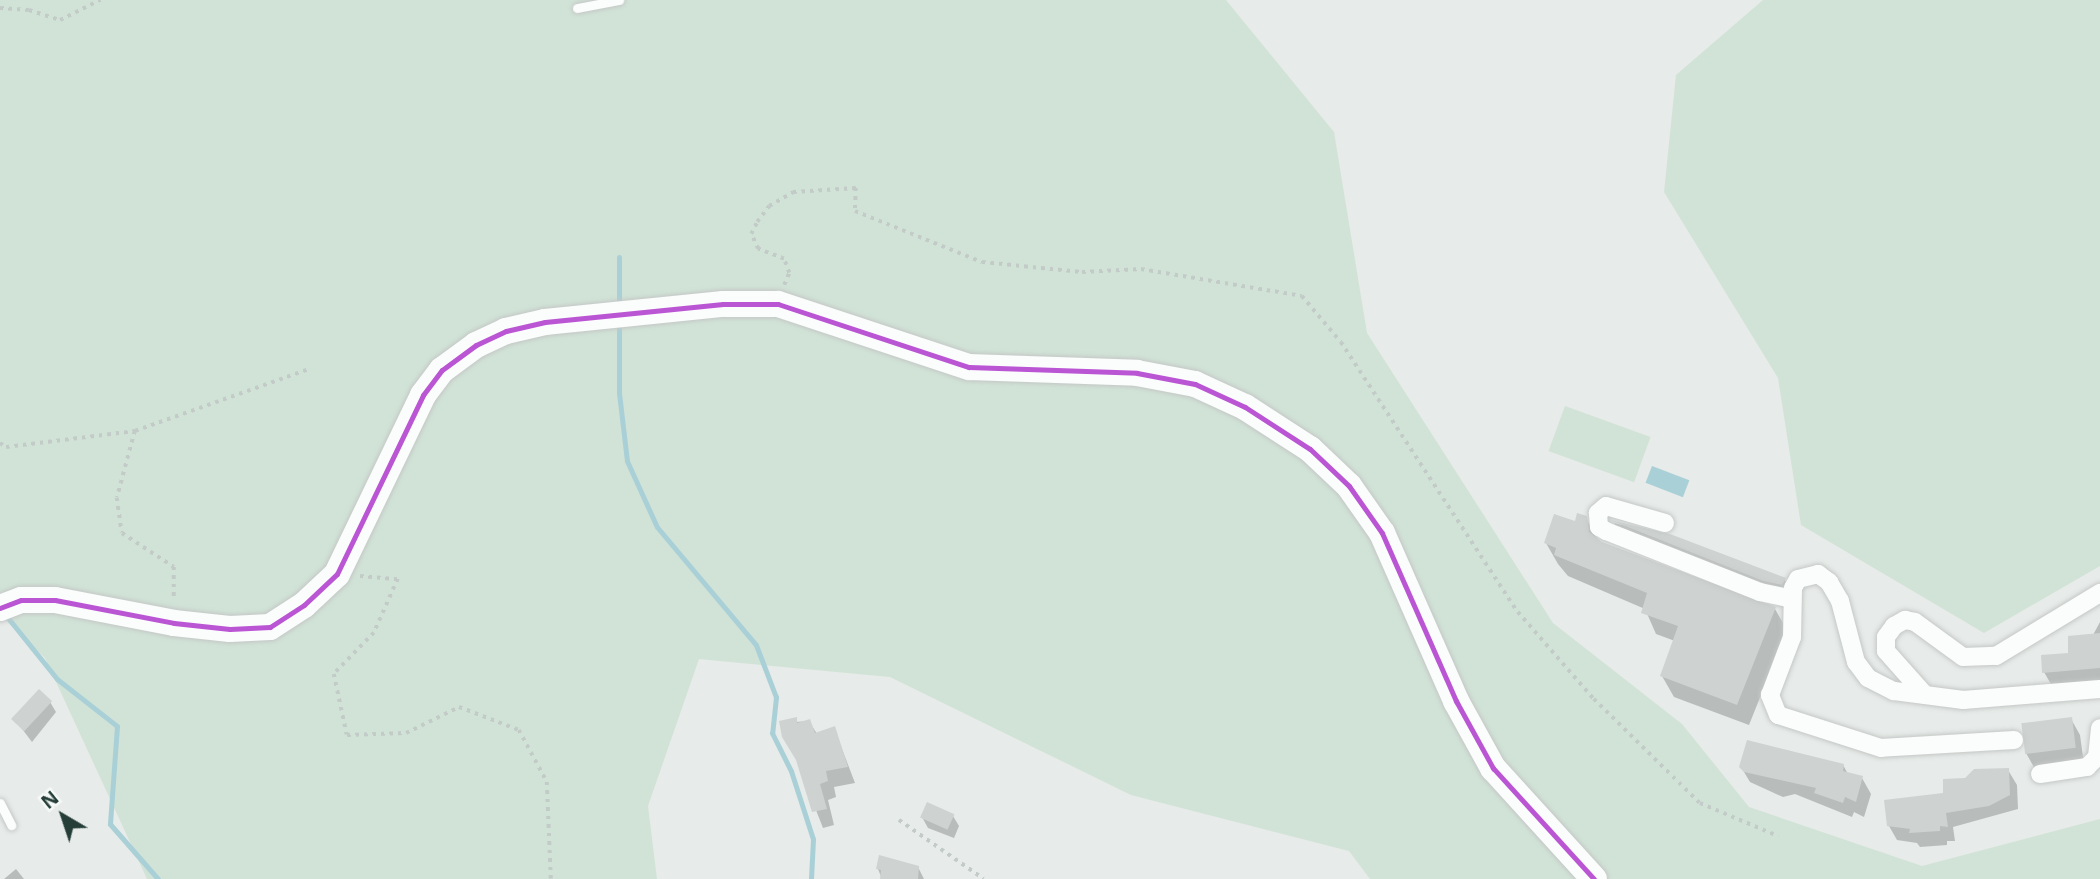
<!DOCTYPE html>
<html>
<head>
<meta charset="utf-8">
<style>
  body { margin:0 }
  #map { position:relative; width:2100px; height:879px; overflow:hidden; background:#e7ebe9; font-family:"Noto Sans",sans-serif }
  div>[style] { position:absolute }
  .green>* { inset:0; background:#d1e3d7; transform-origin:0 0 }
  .water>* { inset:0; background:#aad0d7; transform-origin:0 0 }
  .shadow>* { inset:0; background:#0003 }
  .stream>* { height:5px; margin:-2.5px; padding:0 2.5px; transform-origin:2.5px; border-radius:2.5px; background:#aad0d7 }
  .building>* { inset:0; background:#ced2d1; transform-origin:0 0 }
  .path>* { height:3.5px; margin-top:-1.75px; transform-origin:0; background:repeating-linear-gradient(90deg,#c2cbc8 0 3.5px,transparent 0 8.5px) }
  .roads { filter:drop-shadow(0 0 2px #c4c8c6) drop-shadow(0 0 2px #c4c8c6) }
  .lane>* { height:9px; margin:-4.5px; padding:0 4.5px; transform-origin:4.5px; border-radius:4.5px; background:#fbfcfc }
  .street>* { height:18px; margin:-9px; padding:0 9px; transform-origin:9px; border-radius:9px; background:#fbfcfc }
  .secondary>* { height:26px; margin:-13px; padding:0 13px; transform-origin:13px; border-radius:13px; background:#fbfcfc }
  .bus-1>* { height:5px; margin:-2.5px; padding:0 2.5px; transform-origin:2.5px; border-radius:2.5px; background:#ba55d3 }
  span { translate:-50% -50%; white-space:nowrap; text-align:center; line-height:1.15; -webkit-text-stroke:6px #f5faf8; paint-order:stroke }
  .north { position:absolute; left:28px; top:781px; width:70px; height:70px; -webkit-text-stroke:5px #f5faf8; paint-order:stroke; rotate:321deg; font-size:19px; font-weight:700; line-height:28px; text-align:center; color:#253e38 }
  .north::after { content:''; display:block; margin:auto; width:24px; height:32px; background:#253e38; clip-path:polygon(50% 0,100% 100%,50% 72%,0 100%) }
</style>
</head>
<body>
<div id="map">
  <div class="green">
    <i style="clip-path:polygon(0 0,1226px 0,1334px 132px,1367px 333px,1553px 623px,1682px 724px,1749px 807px,1922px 866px,2100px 819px,2100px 879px,1370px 879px,1349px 851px,1131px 795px,890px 677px,699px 659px,648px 806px,657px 879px,147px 879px,45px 658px,0 615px)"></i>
    <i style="clip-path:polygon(1763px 0,2100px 0,2100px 566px,1984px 633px,1801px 525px,1778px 378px,1664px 192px,1676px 75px)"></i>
    <i style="left:1565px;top:406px;width:91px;height:48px;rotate:20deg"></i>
  </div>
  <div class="water">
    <i style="left:1652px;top:466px;width:40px;height:18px;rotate:21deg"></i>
  </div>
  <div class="shadow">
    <i style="clip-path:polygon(1586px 518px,1598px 541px,1775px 609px,1787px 630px,1749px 725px,1674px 697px,1662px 676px,1675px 641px,1656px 634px,1645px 609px,1568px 576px,1558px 564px,1546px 543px)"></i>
    <i style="clip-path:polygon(1614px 523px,1669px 536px,1784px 579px,1797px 601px,1624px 541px)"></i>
    <i style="clip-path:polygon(2100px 622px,2100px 689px,2056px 693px,2044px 672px,2093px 635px)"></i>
    <i style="clip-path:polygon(50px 702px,56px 712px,32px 742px,16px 721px)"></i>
    <i style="clip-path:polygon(2071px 719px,2080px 735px,2084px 764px,2035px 769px,2026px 753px,2023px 724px)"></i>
    <i style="clip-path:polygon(809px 721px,817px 734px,834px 728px,855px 783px,834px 787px,836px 797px,828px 800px,834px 825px,823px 828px,782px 723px)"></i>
    <i style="clip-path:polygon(1748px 742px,1843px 765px,1848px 774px,1862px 778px,1871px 794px,1864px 817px,1854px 812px,1852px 817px,1795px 794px,1783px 797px,1750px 782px,1741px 767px)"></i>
    <i style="clip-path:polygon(2008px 770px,2017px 785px,2018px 809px,1953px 827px,1955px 841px,1947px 841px,1947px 845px,1920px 847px,1917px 843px,1897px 840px,1889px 826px,1966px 780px)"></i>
    <i style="clip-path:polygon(953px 816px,959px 826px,954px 838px,928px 828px,922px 817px)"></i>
    <i style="clip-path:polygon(918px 867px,924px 879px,882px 879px,878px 869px)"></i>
    <i style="clip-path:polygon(16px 869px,24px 879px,4px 879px)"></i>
  </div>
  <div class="stream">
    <i style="left:619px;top:306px;width:49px;rotate:-90deg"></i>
    <i style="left:619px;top:323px;width:70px;rotate:90deg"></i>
    <i style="left:619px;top:393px;width:68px;rotate:83.3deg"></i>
    <i style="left:627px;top:461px;width:72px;rotate:65.6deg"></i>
    <i style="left:657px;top:527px;width:154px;rotate:50deg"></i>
    <i style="left:756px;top:645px;width:56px;rotate:69deg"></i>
    <i style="left:776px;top:697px;width:36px;rotate:96deg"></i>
    <i style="left:772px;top:733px;width:42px;rotate:63.4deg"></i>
    <i style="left:791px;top:771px;width:71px;rotate:72.1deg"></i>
    <i style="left:813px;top:839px;width:40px;rotate:92.9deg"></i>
    <i style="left:8px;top:618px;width:78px;rotate:51.2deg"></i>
    <i style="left:57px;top:679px;width:76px;rotate:38.1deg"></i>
    <i style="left:117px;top:726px;width:98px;rotate:94.1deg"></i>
    <i style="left:110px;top:824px;width:73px;rotate:48.9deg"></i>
  </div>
  <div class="building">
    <i style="clip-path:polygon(1577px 513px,1587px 516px,1589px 532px,1602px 542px,1776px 607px,1737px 705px,1660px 676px,1678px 626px,1641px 613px,1647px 593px,1554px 555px,1556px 548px,1544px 543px,1554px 514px,1575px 521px)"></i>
    <i style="clip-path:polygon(1610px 520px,1670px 534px,1786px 578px,1782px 585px,1763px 581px)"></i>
    <i style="clip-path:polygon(2100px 633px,2100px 668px,2042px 673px,2041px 655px,2068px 653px,2068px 636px)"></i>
    <i style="left:39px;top:689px;width:18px;height:41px;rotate:43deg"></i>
    <i style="clip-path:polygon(797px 717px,797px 723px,810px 719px,815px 733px,835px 726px,848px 767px,826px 771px,828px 781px,820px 784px,827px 809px,812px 812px,796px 760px,782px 737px,779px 721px)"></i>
    <i style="left:2072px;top:717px;width:31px;height:51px;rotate:83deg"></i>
    <i style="clip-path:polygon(1747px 740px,1844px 764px,1843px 771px,1863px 776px,1856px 802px,1845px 797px,1843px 803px,1814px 793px,1816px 788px,1744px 772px,1739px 767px)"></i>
    <i style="clip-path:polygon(2009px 768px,2010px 795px,1989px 806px,1946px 813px,1948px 827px,1940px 826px,1940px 831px,1909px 833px,1910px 829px,1887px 826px,1884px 800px,1943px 793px,1943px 779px,1965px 778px,1974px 769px)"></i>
    <i style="left:927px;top:802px;width:30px;height:17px;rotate:24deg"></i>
    <i style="clip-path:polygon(879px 855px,919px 866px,918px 879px,880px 879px,881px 870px,876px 869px)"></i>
  </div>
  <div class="path">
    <i style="left:0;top:8px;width:29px;rotate:4deg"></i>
    <i style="left:29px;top:10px;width:33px;rotate:18deg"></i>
    <i style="left:60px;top:20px;width:45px;rotate:-26.6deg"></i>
    <i style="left:784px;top:285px;width:13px;rotate:-67deg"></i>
    <i style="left:789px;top:273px;width:15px;rotate:-110deg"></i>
    <i style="left:784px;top:259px;width:28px;rotate:-159deg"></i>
    <i style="left:758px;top:249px;width:17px;rotate:-115deg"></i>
    <i style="left:751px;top:234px;width:13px;rotate:-63deg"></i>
    <i style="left:757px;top:222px;width:20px;rotate:-53deg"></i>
    <i style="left:769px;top:206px;width:28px;rotate:-30deg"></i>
    <i style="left:793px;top:192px;width:63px;rotate:-3.6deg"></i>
    <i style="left:856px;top:188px;width:23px;rotate:92deg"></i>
    <i style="left:855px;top:211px;width:137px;rotate:21.9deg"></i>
    <i style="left:982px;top:262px;width:100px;rotate:5.7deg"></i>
    <i style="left:1082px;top:272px;width:59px;rotate:-2.9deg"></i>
    <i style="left:1141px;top:269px;width:163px;rotate:9.5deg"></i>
    <i style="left:1302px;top:296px;width:60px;rotate:49.7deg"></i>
    <i style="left:1341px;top:342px;width:323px;rotate:56.8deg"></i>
    <i style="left:1518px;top:612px;width:116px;rotate:48.9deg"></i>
    <i style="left:1594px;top:699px;width:148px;rotate:44.5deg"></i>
    <i style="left:1700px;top:803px;width:85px;rotate:22.9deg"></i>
    <i style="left:135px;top:431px;width:69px;rotate:105deg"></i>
    <i style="left:117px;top:498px;width:35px;rotate:82deg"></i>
    <i style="left:122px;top:533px;width:62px;rotate:33.2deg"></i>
    <i style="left:174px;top:567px;width:34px;rotate:90deg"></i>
    <i style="left:0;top:443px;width:7px;rotate:34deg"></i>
    <i style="left:6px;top:447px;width:130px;rotate:-7.1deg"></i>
    <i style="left:135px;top:431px;width:185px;rotate:-19.6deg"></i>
    <i style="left:360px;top:576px;width:38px;rotate:5deg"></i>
    <i style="left:398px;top:579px;width:59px;rotate:114deg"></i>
    <i style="left:374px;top:633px;width:57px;rotate:134.3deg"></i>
    <i style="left:334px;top:674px;width:62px;rotate:78deg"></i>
    <i style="left:347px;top:735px;width:59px;rotate:-1.9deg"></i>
    <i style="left:406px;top:733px;width:59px;rotate:-26.1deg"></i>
    <i style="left:459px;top:707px;width:64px;rotate:21deg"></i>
    <i style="left:519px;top:730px;width:59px;rotate:61.7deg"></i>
    <i style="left:547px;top:782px;width:97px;rotate:87.6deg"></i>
    <i style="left:899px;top:820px;width:103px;rotate:34.8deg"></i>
  </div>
  <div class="roads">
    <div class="lane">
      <i style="left:577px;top:8px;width:43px;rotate:-10.8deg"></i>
      <i style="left:0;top:803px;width:25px;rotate:63deg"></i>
    </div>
    <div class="street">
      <i style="left:1665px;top:523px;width:61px;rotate:-163.9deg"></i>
      <i style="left:1606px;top:506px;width:11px;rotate:139deg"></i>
      <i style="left:1598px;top:513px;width:14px;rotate:86deg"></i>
      <i style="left:1599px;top:527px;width:8px;rotate:30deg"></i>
      <i style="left:1606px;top:531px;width:166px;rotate:21.6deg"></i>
      <i style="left:1760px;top:592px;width:33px;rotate:12deg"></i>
      <i style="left:1925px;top:695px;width:59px;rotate:-131.6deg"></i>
      <i style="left:1886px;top:651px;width:14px;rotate:-90deg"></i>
      <i style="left:1886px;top:637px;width:14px;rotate:-54deg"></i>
      <i style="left:1894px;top:626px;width:13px;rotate:-29deg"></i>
      <i style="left:1905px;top:620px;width:10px;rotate:11deg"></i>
      <i style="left:1915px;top:622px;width:59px;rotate:36.1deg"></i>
      <i style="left:1963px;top:657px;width:33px;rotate:-2deg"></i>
      <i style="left:1996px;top:656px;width:122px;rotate:-31.2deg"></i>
      <i style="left:2014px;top:740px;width:133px;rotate:176.6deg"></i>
      <i style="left:1881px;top:748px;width:108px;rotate:-162.2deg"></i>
      <i style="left:1778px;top:715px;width:22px;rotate:-112deg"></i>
      <i style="left:1770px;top:695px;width:62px;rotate:-69.2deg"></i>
      <i style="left:1792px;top:637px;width:49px;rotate:-88.8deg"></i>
      <i style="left:1793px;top:588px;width:10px;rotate:-61deg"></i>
      <i style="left:1798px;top:579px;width:21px;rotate:-14deg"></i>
      <i style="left:1818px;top:574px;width:14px;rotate:36deg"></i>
      <i style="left:1829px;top:582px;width:22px;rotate:60deg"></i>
      <i style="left:1840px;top:601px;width:63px;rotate:75.3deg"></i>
      <i style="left:1856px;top:662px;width:20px;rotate:53deg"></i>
      <i style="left:1868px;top:678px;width:29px;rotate:27deg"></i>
      <i style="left:1894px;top:691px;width:70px;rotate:7.4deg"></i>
      <i style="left:1963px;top:700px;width:137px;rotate:-4.6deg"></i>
      <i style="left:2040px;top:774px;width:48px;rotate:-8.5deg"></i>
      <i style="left:2087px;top:767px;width:14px;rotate:-45deg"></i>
      <i style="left:2097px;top:757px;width:29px;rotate:-84deg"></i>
    </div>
    <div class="secondary">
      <i style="left:0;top:608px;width:22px;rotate:-21deg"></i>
      <i style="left:21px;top:600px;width:34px"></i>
      <i style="left:55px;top:600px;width:121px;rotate:10.9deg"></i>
      <i style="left:174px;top:623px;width:56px;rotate:6.1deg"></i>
      <i style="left:230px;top:629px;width:40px;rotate:-2.9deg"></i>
      <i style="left:270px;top:627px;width:40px;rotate:-32.9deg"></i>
      <i style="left:304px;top:605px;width:45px;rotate:-43.2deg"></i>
      <i style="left:337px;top:574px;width:199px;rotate:-64.3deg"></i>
      <i style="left:423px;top:395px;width:31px;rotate:-53deg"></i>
      <i style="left:442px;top:370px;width:42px;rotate:-36.3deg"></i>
      <i style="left:476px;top:345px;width:33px;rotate:-25deg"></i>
      <i style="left:506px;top:331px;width:40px;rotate:-13deg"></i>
      <i style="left:545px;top:322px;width:179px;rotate:-5.8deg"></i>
      <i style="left:723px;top:304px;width:55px"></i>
      <i style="left:778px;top:304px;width:201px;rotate:18.3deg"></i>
      <i style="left:969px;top:367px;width:168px;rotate:2deg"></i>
      <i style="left:1137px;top:373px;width:59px;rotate:10.7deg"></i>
      <i style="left:1195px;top:384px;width:55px;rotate:24.7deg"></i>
      <i style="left:1245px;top:407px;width:77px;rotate:32.9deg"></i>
      <i style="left:1310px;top:449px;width:54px;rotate:43.5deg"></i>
      <i style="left:1349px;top:486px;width:57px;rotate:54.9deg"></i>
      <i style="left:1382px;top:533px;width:184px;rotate:66.2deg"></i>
      <i style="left:1456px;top:701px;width:77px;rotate:61.1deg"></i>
      <i style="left:1493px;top:768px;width:150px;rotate:47.7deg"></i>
    </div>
  </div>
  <div class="bus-1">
    <i style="left:0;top:608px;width:22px;rotate:-21deg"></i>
    <i style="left:21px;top:600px;width:34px"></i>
    <i style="left:55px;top:600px;width:121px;rotate:10.9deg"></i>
    <i style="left:174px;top:623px;width:56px;rotate:6.1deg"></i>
    <i style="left:230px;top:629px;width:40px;rotate:-2.9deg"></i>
    <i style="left:270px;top:627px;width:40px;rotate:-32.9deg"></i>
    <i style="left:304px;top:605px;width:45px;rotate:-43.2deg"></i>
    <i style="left:337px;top:574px;width:199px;rotate:-64.3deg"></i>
    <i style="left:423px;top:395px;width:31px;rotate:-53deg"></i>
    <i style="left:442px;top:370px;width:42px;rotate:-36.3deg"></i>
    <i style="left:476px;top:345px;width:33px;rotate:-25deg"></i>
    <i style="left:506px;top:331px;width:40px;rotate:-13deg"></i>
    <i style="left:545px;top:322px;width:179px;rotate:-5.8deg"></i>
    <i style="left:723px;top:304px;width:55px"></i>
    <i style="left:778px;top:304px;width:201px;rotate:18.3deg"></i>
    <i style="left:969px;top:367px;width:168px;rotate:2deg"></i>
    <i style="left:1137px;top:373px;width:59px;rotate:10.7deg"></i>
    <i style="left:1195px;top:384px;width:55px;rotate:24.7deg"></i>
    <i style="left:1245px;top:407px;width:77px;rotate:32.9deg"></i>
    <i style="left:1310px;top:449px;width:54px;rotate:43.5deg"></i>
    <i style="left:1349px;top:486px;width:57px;rotate:54.9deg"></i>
    <i style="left:1382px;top:533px;width:184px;rotate:66.2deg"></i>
    <i style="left:1456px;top:701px;width:77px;rotate:61.1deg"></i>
    <i style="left:1493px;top:768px;width:150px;rotate:47.7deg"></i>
  </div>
  <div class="north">N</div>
</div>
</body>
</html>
